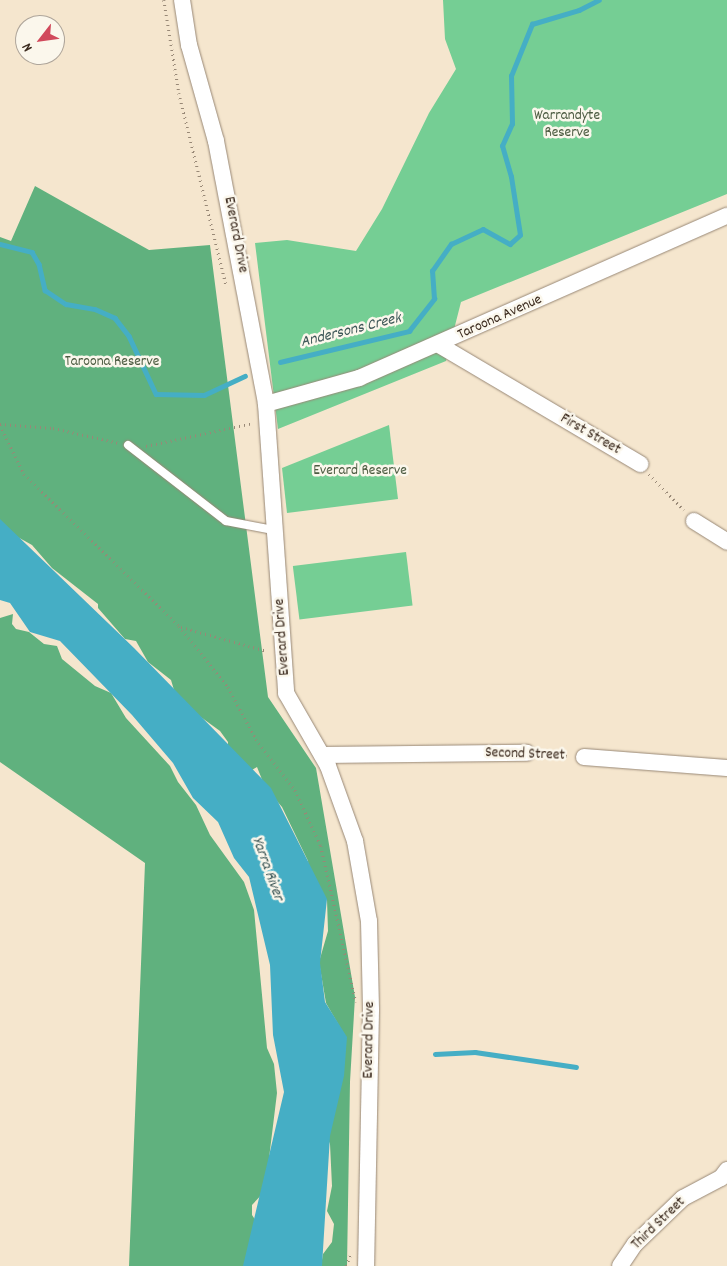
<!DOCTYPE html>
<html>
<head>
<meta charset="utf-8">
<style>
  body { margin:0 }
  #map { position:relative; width:727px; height:1266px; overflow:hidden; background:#f5e6ce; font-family:Dekko,sans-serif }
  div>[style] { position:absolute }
  .green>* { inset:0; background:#75ce94; transform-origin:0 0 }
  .forest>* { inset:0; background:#60b17e }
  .water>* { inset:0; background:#45aec5 }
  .stream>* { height:4.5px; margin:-2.25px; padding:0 2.25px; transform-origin:2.25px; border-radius:2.25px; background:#45aec5 }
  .path>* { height:2.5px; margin-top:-1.25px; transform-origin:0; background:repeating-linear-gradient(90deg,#988876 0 1px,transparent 0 5px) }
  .roads { filter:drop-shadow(0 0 1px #988876) drop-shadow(0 0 1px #988876) }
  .service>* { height:8px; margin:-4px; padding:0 4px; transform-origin:4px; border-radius:4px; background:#fff }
  .minor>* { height:16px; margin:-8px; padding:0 8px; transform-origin:8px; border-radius:8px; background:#fff }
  span { translate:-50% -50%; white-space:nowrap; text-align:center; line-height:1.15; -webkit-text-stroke:5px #fbf7ec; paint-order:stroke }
  .park-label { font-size:15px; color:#4c5b41 }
  .street-label { font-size:15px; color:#3b2a1e }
  .water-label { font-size:16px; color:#3e5858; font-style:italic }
  .north { position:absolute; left:15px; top:15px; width:50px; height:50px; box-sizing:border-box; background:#fbf7ec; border:1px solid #aea59a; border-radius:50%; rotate:240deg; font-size:14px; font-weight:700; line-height:20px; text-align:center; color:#3b2a1e }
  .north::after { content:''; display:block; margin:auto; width:18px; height:22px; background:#d1495b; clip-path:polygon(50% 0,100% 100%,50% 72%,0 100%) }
</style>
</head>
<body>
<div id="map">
  <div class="green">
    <i style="clip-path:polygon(443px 0,727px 0,727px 194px,461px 302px,446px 361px,278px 429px,255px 243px,287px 240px,356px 251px,382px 209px,429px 113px,456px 69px,445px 39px)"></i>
    <i style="clip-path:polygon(389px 425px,398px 499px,287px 513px,282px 468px)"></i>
    <i style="left:406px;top:552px;width:54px;height:114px;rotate:83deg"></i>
  </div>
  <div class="forest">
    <i style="clip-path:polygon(35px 186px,149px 250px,210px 245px,268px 697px,316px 768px,355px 997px,350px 1082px,347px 1266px,321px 1266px,323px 1254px,332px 1242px,334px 1224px,327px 1211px,332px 1186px,330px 1144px,326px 1134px,341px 1029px,326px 1003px,319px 962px,328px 931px,327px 900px,309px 877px,308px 861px,282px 807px,265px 787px,257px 767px,252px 770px,228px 746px,228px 742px,220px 731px,198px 715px,174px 690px,171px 680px,148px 662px,136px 641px,125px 639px,98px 608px,98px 604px,52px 568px,32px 545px,14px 535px,0 521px,0 237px,11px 241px)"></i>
    <i style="clip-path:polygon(13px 614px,12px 624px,16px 629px,29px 632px,44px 644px,57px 646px,62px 659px,95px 686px,111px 693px,126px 718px,170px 766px,178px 782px,196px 805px,210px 835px,244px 882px,254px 910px,267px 1048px,274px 1064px,277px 1093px,265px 1191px,252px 1205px,252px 1215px,258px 1224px,250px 1266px,129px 1266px,145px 863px,0 762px,0 618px)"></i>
  </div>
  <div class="water">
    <i style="clip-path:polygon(0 519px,134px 648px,271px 788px,327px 899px,320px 963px,325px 1002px,347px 1037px,344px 1076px,330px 1136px,322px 1266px,243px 1266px,284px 1092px,273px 1035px,270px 965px,249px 877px,234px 858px,218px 822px,193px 798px,173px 763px,132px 715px,60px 641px,30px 632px,10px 603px,0 600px)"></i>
  </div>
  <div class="stream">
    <i style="left:0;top:244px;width:33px;rotate:14deg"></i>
    <i style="left:32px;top:252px;width:14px;rotate:60deg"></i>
    <i style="left:39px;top:264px;width:27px;rotate:77deg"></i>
    <i style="left:45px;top:290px;width:25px;rotate:34deg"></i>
    <i style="left:66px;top:304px;width:29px;rotate:10deg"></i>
    <i style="left:95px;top:309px;width:22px;rotate:24deg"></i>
    <i style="left:115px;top:318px;width:23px;rotate:52deg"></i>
    <i style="left:129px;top:336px;width:64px;rotate:65deg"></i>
    <i style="left:156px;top:394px;width:48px;rotate:1.2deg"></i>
    <i style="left:204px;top:395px;width:45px;rotate:-24.9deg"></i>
    <i style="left:280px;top:362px;width:133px;rotate:-13.5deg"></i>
    <i style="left:409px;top:331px;width:41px;rotate:-52deg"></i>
    <i style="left:434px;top:299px;width:28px;rotate:-94deg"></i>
    <i style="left:432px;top:271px;width:33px;rotate:-55deg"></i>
    <i style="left:451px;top:244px;width:35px;rotate:-25deg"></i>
    <i style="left:483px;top:229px;width:31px;rotate:29deg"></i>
    <i style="left:510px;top:244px;width:13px;rotate:-42deg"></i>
    <i style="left:520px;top:235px;width:59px;rotate:-98.8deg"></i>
    <i style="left:511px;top:177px;width:32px;rotate:-106deg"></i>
    <i style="left:502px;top:146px;width:24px;rotate:-66deg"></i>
    <i style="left:512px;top:124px;width:48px;rotate:-91.2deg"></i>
    <i style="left:511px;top:76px;width:56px;rotate:-68deg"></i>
    <i style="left:532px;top:24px;width:49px;rotate:-16.6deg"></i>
    <i style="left:579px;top:10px;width:22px;rotate:-27deg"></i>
    <i style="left:435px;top:1054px;width:40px;rotate:-2.9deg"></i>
    <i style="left:475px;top:1052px;width:102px;rotate:8.4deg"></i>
  </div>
  <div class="path">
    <i style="left:164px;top:0;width:94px;rotate:80.8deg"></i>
    <i style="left:179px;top:93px;width:197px;rotate:76.2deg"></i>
    <i style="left:0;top:424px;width:53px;rotate:4.3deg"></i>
    <i style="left:53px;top:428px;width:68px;rotate:12.8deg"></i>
    <i style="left:0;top:425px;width:55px;rotate:63.9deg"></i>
    <i style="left:24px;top:474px;width:217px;rotate:44.4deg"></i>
    <i style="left:179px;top:626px;width:78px;rotate:51.2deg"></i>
    <i style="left:228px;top:687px;width:59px;rotate:61.7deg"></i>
    <i style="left:256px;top:739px;width:64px;rotate:52.6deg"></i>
    <i style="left:295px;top:790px;width:62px;rotate:65.1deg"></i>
    <i style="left:321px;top:846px;width:160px;rotate:77.4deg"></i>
    <i style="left:146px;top:446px;width:109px;rotate:-12.1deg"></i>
    <i style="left:649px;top:474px;width:50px;rotate:45.8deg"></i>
    <i style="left:181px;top:627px;width:89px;rotate:15.6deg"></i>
    <i style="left:541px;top:754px;width:29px;rotate:4deg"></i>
    <i style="left:346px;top:1266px;width:14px;rotate:-69deg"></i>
  </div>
  <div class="roads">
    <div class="service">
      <i style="left:128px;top:445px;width:124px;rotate:37.8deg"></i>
      <i style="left:226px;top:521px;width:48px;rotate:10.8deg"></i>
    </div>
    <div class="minor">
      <i style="left:182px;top:0;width:46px;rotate:81.2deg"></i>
      <i style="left:189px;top:45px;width:100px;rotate:74.3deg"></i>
      <i style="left:216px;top:141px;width:268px;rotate:79.2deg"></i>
      <i style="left:266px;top:404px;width:290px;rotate:86deg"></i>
      <i style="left:286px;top:693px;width:84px;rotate:60.1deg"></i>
      <i style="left:328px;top:766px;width:80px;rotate:70.2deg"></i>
      <i style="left:355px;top:841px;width:81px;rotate:80.1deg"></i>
      <i style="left:369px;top:921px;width:89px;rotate:88.7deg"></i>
      <i style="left:371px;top:1010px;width:256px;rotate:91.1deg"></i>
      <i style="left:439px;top:345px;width:234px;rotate:30.6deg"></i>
      <i style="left:266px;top:404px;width:97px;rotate:-15.6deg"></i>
      <i style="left:359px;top:378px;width:402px;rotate:-23.8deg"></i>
      <i style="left:694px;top:521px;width:39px;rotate:32deg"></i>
      <i style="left:322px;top:755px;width:205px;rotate:-0.6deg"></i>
      <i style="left:584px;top:757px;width:143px;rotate:4.4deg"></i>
      <i style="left:620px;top:1266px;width:27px;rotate:-56deg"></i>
      <i style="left:635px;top:1244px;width:66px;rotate:-43.8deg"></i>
      <i style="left:683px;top:1198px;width:43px;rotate:-27.8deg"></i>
      <i style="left:721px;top:1178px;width:10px;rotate:-53deg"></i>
    </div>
  </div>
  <div class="park-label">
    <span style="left:567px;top:125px">Warrandyte<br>Reserve</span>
    <span style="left:112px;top:363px">Taroona Reserve</span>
    <span style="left:360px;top:472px">Everard Reserve</span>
  </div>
  <div class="street-label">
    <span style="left:235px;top:235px;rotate:79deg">Everard Drive</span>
    <span style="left:500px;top:318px;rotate:-24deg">Taroona Avenue</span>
    <span style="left:590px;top:435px;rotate:30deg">First Street</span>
    <span style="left:283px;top:637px;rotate:-94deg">Everard Drive</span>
    <span style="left:525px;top:755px;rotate:2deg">Second Street</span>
    <span style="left:370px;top:1040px;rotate:-89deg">Everard Drive</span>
    <span style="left:659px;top:1224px;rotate:-44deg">Third Street</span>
  </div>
  <div class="water-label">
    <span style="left:351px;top:331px;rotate:-14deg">Andersons Creek</span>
    <span style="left:267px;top:869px;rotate:70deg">Yarra River</span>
  </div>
  <div class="north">N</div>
</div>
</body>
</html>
